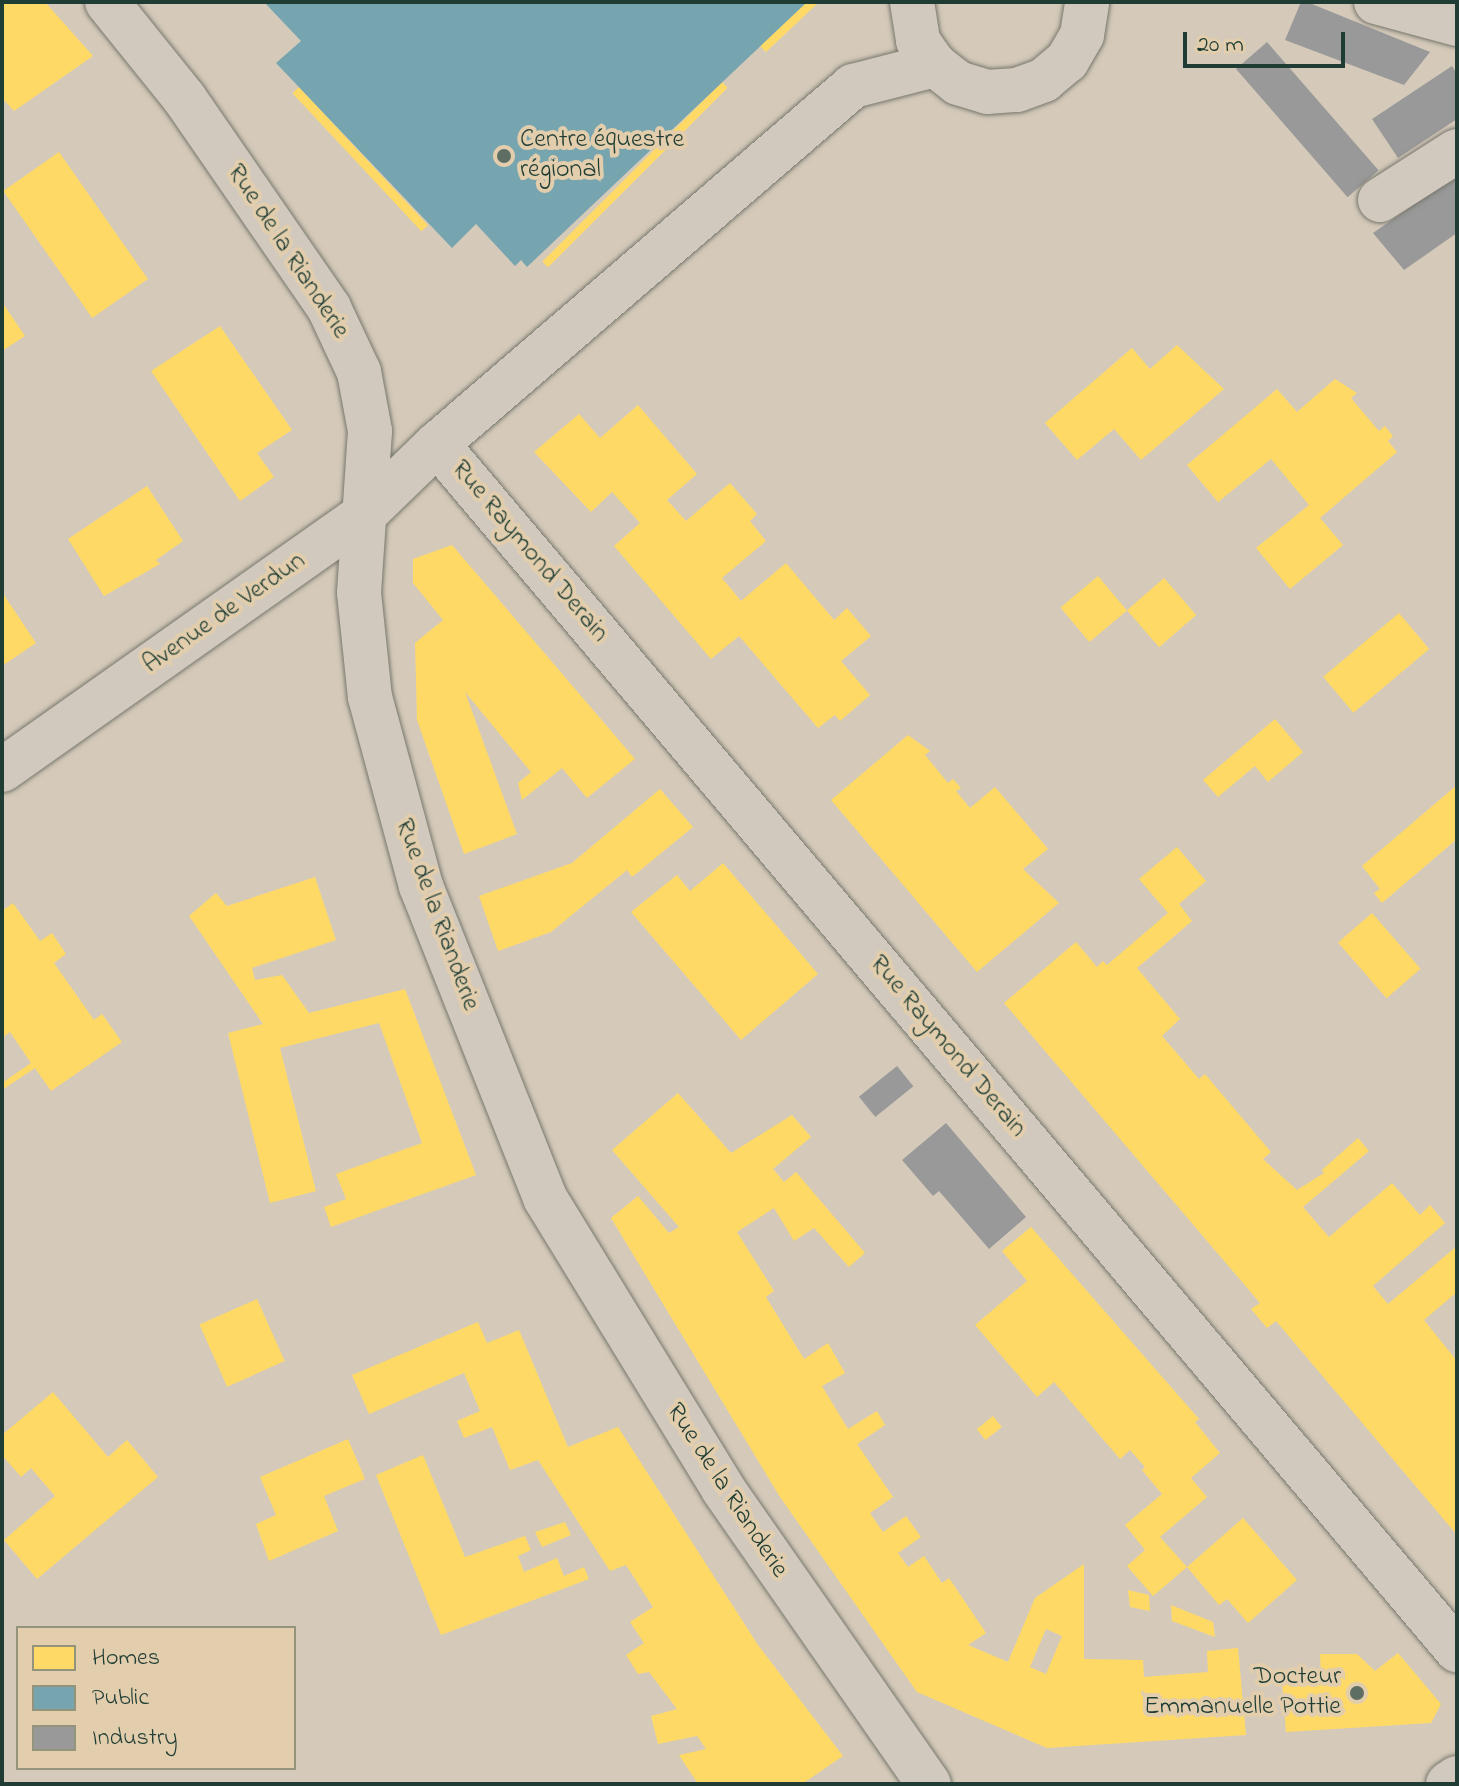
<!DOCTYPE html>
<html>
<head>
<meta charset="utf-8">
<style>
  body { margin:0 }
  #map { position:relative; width:1459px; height:1786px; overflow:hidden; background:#d5cab9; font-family:"Indie Flower",sans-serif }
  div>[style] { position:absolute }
  .homes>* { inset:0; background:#ffd966; transform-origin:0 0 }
  .public>* { inset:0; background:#76a5af }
  .industry>* { inset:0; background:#999; transform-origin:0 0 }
  .roads { filter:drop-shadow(0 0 2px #76776e) drop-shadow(0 0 2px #76776e) }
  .minor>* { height:44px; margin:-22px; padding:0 22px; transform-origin:22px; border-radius:22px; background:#d1c9bd }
  .dots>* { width:22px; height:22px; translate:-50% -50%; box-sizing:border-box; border:4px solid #e2cdac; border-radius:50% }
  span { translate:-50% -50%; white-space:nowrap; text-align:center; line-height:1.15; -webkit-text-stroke:8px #e2cdac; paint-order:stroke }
  .poi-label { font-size:26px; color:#1f3d34 }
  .left { translate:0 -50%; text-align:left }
  .right { translate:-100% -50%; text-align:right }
  .street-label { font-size:26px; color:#1f3d34 }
  .frame { position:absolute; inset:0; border:4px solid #1f3d34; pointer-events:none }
  .legend { position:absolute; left:16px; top:1626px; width:280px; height:144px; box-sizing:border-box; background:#e2cdac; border:2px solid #94937c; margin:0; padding:10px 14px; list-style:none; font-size:24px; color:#1f3d34 }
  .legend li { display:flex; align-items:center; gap:16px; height:40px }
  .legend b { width:40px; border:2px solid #94937c }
  .scale { position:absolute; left:1183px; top:32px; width:162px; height:36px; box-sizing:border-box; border:4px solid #1f3d34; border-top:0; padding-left:10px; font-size:24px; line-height:28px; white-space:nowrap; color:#1f3d34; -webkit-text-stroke:6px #e2cdac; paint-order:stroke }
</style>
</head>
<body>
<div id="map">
  <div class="homes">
    <i style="clip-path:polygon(2px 2px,45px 2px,93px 56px,14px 111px,2px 98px)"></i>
    <i style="clip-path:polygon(807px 2px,819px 2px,766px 52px,760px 46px)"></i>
    <i style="left:722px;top:82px;width:8px;height:254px;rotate:45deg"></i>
    <i style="left:299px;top:87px;width:189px;height:9px;rotate:47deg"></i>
    <i style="left:59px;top:152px;width:155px;height:68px;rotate:55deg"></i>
    <i style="clip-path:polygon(2px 302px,25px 336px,2px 351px)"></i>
    <i style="clip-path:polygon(220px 326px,292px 430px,257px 453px,274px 477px,240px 501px,151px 371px)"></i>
    <i style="clip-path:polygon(1177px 345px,1224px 389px,1141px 460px,1114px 429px,1077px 460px,1045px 423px,1132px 348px,1150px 369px)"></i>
    <i style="clip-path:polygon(1335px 379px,1357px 393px,1351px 398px,1379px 431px,1385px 426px,1393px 436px,1388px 441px,1397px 452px,1320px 518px,1343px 545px,1290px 589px,1256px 548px,1309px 505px,1271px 459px,1218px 502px,1187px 465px,1277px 389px,1297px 412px)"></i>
    <i style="clip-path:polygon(638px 405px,697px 474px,667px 500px,686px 521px,730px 483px,757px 514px,750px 521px,766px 541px,722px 578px,741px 601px,786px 563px,834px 620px,847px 608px,871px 636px,841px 661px,870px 695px,840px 721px,835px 715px,818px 728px,739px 636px,711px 659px,614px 546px,640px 523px,612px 492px,591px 512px,534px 452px,579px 414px,600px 438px)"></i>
    <i style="clip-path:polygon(147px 486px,183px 541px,156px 560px,160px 564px,104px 596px,68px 539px)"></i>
    <i style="clip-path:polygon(452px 545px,635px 759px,587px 798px,562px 768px,522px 800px,518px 783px,531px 772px,465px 692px,517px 834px,464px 854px,417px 720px,415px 643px,443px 620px,413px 583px,413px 559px)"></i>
    <i style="left:1098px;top:576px;width:45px;height:49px;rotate:50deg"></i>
    <i style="left:1164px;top:578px;width:49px;height:49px;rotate:49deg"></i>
    <i style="clip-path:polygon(2px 592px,36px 643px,2px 666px)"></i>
    <i style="left:1399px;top:613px;width:47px;height:99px;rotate:50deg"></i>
    <i style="clip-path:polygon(1275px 719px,1303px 752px,1268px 782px,1255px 766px,1218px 797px,1203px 780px)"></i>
    <i style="clip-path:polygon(908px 735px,930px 751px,925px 755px,948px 783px,953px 779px,961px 788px,956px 791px,970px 808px,995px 787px,1048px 849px,1023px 869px,1059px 903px,977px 972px,831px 800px)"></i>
    <i style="clip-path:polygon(1457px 785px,1457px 839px,1382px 903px,1374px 893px,1380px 889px,1362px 866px)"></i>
    <i style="clip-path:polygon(660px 789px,693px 827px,632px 877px,627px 870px,551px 932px,498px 951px,479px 896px,572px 863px)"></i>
    <i style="clip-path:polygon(1177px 847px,1206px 881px,1179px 904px,1192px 921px,1137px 968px,1180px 1019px,1162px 1036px,1199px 1079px,1205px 1074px,1271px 1152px,1263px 1159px,1297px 1190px,1324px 1173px,1322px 1170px,1358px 1138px,1369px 1151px,1303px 1207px,1329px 1237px,1392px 1183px,1420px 1215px,1430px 1205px,1445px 1223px,1373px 1286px,1388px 1304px,1457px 1246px,1457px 1292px,1424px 1320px,1457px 1361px,1457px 1535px,1276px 1321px,1267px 1328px,1251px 1309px,1260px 1303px,1004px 1003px,1076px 942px,1097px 967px,1103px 961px,1107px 965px,1168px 913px,1139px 879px)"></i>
    <i style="clip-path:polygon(723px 863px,818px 974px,741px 1040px,631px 912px,677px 875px,690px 891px)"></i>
    <i style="clip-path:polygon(315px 877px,336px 940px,252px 968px,255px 980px,282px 975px,309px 1013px,405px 989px,476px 1175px,331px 1227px,324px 1207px,346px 1199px,336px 1174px,422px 1143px,379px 1023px,280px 1048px,316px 1191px,270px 1203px,228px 1033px,263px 1024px,189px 916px,216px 893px,227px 906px)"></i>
    <i style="clip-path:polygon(13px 903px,40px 941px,52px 933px,66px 954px,54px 963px,94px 1020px,102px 1014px,122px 1042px,51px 1091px,35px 1068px,2px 1090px,2px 1083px,31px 1063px,10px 1032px,2px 1038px,2px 911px)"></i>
    <i style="left:1372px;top:913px;width:74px;height:45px;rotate:49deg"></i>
    <i style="clip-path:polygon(evenodd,678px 1093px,731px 1153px,792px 1115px,811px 1137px,773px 1169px,784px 1182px,796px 1172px,865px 1253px,849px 1267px,814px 1228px,794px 1241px,774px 1208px,737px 1232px,774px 1291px,766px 1297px,804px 1359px,828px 1343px,845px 1373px,822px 1386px,848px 1429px,877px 1411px,885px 1425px,857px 1444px,893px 1497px,870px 1513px,883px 1532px,906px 1516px,921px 1537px,898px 1553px,908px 1567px,924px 1556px,942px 1583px,949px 1578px,986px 1633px,968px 1645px,1008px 1662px,1035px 1598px,1084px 1564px,1084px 1659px,1143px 1660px,1144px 1677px,1208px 1672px,1207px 1651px,1238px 1648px,1246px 1735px,1047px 1748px,917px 1692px,780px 1497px,611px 1218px,638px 1196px,669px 1233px,679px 1227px,612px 1150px,678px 1093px,1046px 1629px,1062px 1636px,1046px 1674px,1030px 1667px,1046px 1629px)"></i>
    <i style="clip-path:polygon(1031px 1227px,1199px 1419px,1195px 1422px,1220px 1453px,1191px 1478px,1207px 1497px,1160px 1537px,1187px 1567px,1243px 1518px,1297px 1580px,1248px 1623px,1227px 1599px,1219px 1605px,1187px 1567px,1153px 1596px,1127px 1566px,1145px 1550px,1125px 1525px,1162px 1494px,1142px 1470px,1145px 1467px,1130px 1450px,1120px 1459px,1054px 1382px,1037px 1397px,975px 1325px,1027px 1281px,1002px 1251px)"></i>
    <i style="left:257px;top:1299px;width:68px;height:63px;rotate:66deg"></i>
    <i style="clip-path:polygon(478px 1322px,487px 1343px,519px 1330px,568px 1447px,618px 1427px,758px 1645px,843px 1756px,802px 1784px,698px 1784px,679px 1755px,706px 1749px,697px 1736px,658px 1744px,651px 1716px,677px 1709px,649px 1672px,638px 1674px,626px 1655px,644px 1643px,630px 1622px,653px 1607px,626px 1565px,610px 1571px,538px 1460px,510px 1470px,492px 1427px,464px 1438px,457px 1421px,480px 1411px,464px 1373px,369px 1414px,352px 1375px)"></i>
    <i style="clip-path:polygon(53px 1392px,108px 1457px,127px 1440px,158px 1477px,37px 1579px,4px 1540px,55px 1496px,31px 1468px,21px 1477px,2px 1455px,2px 1435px)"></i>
    <i style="left:993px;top:1416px;width:14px;height:21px;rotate:51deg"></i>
    <i style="clip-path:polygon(348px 1439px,365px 1479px,324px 1496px,338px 1531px,269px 1561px,256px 1524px,276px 1515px,260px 1477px)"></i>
    <i style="clip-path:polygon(423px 1455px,465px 1557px,525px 1536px,531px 1550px,518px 1556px,524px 1572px,557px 1558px,564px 1576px,584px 1567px,589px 1579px,441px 1635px,376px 1475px)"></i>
    <i style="clip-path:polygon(565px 1522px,571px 1535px,542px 1547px,535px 1532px)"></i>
    <i style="clip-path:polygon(1128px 1590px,1149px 1595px,1150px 1611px,1130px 1607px)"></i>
    <i style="clip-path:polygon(1171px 1605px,1213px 1622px,1215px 1637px,1172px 1621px)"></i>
    <i style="clip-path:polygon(1398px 1653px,1441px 1704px,1431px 1723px,1286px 1732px,1282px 1681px,1321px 1679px,1320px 1654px,1357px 1654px,1375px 1671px)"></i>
  </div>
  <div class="public">
    <i style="clip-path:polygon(264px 2px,807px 2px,527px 267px,521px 260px,515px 266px,476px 224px,452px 248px,276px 63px,301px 41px)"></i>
  </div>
  <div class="industry">
    <i style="clip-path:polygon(1301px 2px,1307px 2px,1430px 52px,1404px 85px,1285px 40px)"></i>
    <i style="left:1267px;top:42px;width:170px;height:41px;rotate:49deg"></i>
    <i style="clip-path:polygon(1452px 66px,1457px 74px,1457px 119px,1398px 158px,1372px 119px)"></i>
    <i style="clip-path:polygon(1457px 175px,1457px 233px,1404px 270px,1373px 233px)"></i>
    <i style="left:897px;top:1066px;width:26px;height:49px;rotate:51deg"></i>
    <i style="clip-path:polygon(946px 1123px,1026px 1217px,989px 1249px,939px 1191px,933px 1196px,902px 1160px)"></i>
  </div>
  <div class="roads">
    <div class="minor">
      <i style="left:107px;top:2px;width:124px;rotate:51.2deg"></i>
      <i style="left:185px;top:99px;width:254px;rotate:55.4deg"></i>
      <i style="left:329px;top:308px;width:71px;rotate:64.9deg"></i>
      <i style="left:359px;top:372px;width:60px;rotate:79.4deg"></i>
      <i style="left:370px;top:431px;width:162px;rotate:93.9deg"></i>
      <i style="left:359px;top:593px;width:105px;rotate:84deg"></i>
      <i style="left:370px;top:697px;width:196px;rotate:74.9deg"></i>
      <i style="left:421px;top:886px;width:336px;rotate:68.3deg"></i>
      <i style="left:545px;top:1198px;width:341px;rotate:58.5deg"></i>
      <i style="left:723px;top:1489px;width:360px;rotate:55.1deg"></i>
      <i style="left:912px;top:2px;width:39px;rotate:81deg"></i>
      <i style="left:918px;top:41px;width:29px;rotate:55deg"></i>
      <i style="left:935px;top:65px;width:29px;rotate:38deg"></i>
      <i style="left:958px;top:83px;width:30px;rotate:17deg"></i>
      <i style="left:987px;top:92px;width:30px;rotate:-4deg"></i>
      <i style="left:1017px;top:90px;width:29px;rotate:-20deg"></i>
      <i style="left:1044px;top:80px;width:30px;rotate:-40deg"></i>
      <i style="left:1067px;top:61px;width:30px;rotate:-60deg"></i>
      <i style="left:1082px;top:35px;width:33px;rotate:-81deg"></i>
      <i style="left:1376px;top:2px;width:84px;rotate:15.2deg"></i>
      <i style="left:1380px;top:200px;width:91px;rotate:-32.5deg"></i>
      <i style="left:437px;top:444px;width:1580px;rotate:49.78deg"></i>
      <i style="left:2px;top:770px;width:446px;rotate:-35.2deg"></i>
      <i style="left:366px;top:513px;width:99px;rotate:-44.2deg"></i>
      <i style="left:437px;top:444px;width:549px;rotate:-40.71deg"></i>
      <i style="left:853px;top:86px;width:85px;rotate:-14.4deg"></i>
      <i style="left:1448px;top:1784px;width:11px;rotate:-34deg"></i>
    </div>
  </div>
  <div class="dots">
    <i style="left:504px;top:156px;background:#5f6e63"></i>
    <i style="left:1357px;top:1693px;background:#5f6e63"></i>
  </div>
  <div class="poi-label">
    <span class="left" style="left:520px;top:156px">Centre équestre<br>régional</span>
    <span class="right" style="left:1341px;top:1693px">Docteur<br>Emmanuelle Pottie</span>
  </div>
  <div class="street-label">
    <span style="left:287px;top:252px;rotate:57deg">Rue de la Rianderie</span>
    <span style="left:529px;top:552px;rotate:50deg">Rue Raymond Derain</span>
    <span style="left:225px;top:614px;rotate:-35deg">Avenue de Verdun</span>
    <span style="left:436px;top:915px;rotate:70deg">Rue de la Rianderie</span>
    <span style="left:947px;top:1047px;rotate:50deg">Rue Raymond Derain</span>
    <span style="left:726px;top:1491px;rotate:57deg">Rue de la Rianderie</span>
  </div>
  <div class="frame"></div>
  <ul class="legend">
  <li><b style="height:22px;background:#ffd966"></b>Homes</li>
  <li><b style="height:22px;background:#76a5af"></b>Public</li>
  <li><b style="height:22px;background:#999"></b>Industry</li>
  </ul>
  <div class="scale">20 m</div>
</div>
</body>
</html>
